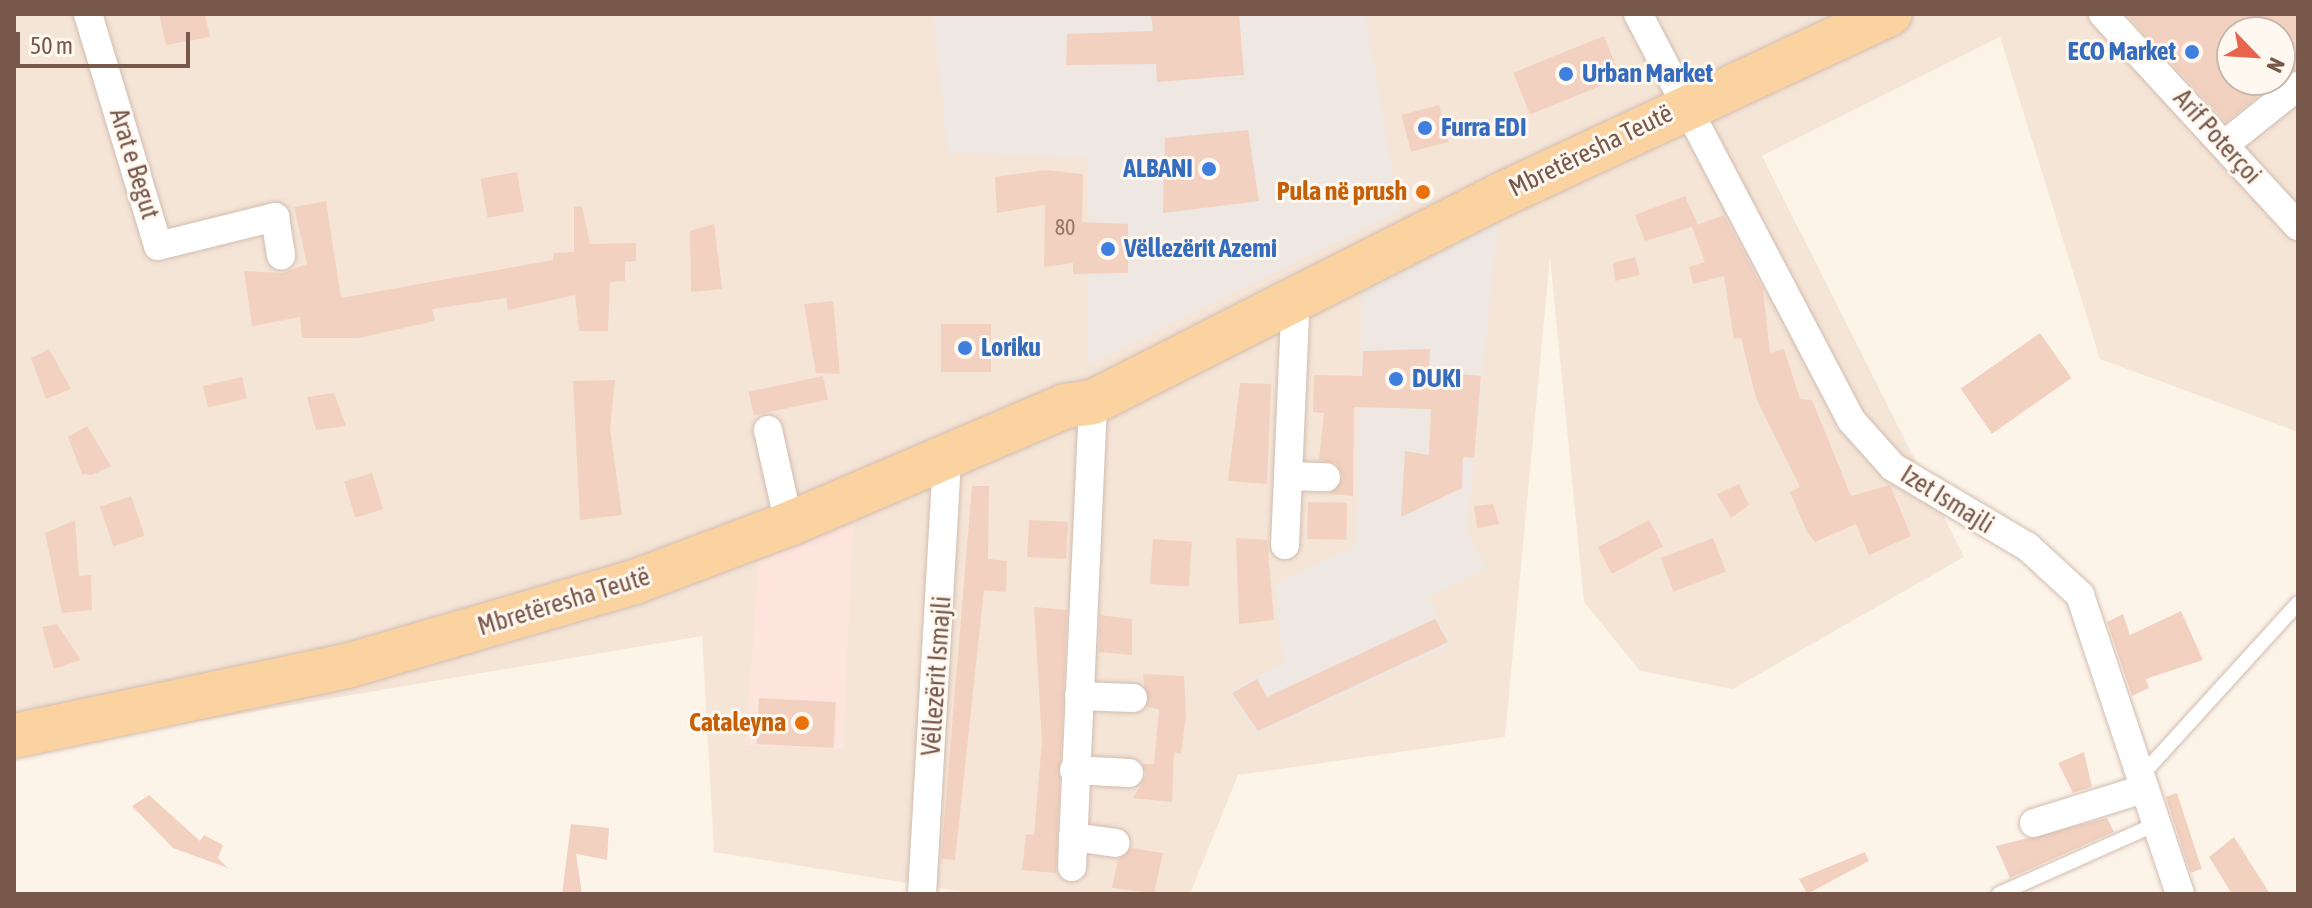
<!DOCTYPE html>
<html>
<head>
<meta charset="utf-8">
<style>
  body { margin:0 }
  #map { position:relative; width:2312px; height:908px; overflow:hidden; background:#fdf4e9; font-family:"Asap Condensed",sans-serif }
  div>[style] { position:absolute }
  .residential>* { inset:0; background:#f5e5d7 }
  .commercial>* { inset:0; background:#fde4dd }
  .industrial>* { inset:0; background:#eee7e2 }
  .building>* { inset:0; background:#f3d1c0; transform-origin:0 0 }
  .roads { filter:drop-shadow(0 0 2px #d2bdb0) drop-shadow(0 0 2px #d2bdb0) }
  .lane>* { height:14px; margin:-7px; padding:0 7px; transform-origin:7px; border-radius:7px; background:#fff }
  .street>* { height:28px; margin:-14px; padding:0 14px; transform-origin:14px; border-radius:14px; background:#fff }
  .primary>* { height:44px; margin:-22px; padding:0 22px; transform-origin:22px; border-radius:22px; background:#fbd3a1 }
  .dots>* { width:22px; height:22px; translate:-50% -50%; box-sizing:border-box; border:4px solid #fff8f0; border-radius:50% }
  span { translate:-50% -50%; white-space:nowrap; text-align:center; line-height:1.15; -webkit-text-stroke:6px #fff8f0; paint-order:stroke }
  .number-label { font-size:22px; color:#977668 }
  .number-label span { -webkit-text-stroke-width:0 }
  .shop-label { font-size:26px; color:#366cbe; font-weight:700 }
  .right { translate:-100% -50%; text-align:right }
  .left { translate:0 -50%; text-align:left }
  .street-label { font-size:26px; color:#78584b }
  .food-label { font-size:26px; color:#c56008; font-weight:700 }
  .frame { position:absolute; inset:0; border:16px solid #78584b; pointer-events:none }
  .north { position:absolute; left:2216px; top:16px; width:80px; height:80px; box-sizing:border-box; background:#fff8f0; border:2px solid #c9b8ae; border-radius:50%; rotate:115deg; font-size:22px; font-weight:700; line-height:32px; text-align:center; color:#78584b }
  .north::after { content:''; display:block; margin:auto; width:28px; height:36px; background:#e7654d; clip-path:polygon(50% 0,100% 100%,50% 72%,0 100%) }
  .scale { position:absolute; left:16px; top:32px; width:174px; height:36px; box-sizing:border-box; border:4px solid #78584b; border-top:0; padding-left:10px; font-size:24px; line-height:28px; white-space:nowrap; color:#78584b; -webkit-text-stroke:6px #fff8f0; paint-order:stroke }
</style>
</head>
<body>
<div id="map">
  <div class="residential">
    <i style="clip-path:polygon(evenodd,14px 14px,2298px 14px,2298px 432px,2100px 359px,2000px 37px,1762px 156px,1964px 557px,1733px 689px,1640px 671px,1584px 602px,1550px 257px,1505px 737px,1238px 775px,1190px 894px,976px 894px,714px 852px,702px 636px,14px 752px,14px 14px,2232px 32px,2280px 32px,2280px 80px,2232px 80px,2232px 32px)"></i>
  </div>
  <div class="commercial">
    <i style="clip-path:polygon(853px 525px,843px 749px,745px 745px,759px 561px)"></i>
  </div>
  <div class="industrial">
    <i style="clip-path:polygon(933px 14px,1365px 14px,1400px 211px,1087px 366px,1088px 158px,948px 153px)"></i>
    <i style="clip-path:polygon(1498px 222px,1467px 529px,1487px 569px,1428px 597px,1452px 645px,1256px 735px,1228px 690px,1284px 663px,1274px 583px,1356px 546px,1362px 290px)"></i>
  </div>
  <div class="building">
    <i style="clip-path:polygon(159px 14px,205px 14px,210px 37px,166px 45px)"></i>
    <i style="clip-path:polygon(1151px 14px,1239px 14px,1244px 75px,1157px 82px,1156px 64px,1066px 65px,1067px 34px,1153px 31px)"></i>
    <i style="clip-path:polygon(2126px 14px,2298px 14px,2298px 69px,2280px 79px,2280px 32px,2232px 32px,2232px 80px,2278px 80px,2226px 122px)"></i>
    <i style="left:1604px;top:36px;width:45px;height:98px;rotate:68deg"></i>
    <i style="left:1439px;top:105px;width:38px;height:39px;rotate:75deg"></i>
    <i style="clip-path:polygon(1248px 130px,1259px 201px,1163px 213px,1165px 138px)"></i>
    <i style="clip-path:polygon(1045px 170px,1083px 174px,1082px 222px,1128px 224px,1128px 273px,1073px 274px,1073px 263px,1044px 267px,1045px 205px,997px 213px,995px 177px)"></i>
    <i style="left:517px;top:172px;width:40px;height:37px;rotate:80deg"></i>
    <i style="clip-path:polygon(1685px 196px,1698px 225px,1645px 241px,1635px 215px)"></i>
    <i style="clip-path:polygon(326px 201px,341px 298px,553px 260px,554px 253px,574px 252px,574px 207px,582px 206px,590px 244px,636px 243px,636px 261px,625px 262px,625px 281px,610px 282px,608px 331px,579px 331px,575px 295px,508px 310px,506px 298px,432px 309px,435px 321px,359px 338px,302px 338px,300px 317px,252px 326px,244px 271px,283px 273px,307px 264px,294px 207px)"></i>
    <i style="clip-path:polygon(1724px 215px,1763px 289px,1770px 353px,1784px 349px,1800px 399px,1812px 400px,1851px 496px,1890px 485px,1911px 536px,1869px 555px,1856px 524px,1815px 542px,1807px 532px,1790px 492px,1800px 487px,1756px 398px,1741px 338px,1734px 339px,1724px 276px,1693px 284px,1689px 267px,1705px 262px,1692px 227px)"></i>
    <i style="clip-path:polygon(714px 224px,722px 289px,691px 292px,690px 231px)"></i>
    <i style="clip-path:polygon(1635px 257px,1640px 275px,1615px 281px,1613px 263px)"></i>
    <i style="clip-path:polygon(833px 301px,840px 374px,816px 373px,804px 304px)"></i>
    <i style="left:941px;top:324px;width:50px;height:48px"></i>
    <i style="left:2040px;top:333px;width:55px;height:97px;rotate:55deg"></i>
    <i style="clip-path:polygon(49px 349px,71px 389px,46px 399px,31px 358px)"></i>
    <i style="clip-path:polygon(1430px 349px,1429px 371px,1481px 376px,1474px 458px,1463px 457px,1462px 488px,1401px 517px,1405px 451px,1429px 455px,1431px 409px,1354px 407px,1353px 496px,1330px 494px,1343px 477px,1336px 463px,1319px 460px,1324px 413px,1313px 412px,1314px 375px,1362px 376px,1363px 351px)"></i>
    <i style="left:823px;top:376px;width:24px;height:76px;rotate:78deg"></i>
    <i style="left:242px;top:377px;width:22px;height:40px;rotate:77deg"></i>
    <i style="clip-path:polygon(615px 380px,610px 429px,622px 515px,580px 520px,573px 381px)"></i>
    <i style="clip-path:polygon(1240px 383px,1271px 384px,1267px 484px,1228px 481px)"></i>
    <i style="clip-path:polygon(334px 393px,346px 426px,316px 430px,307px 397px)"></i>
    <i style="clip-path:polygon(87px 426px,111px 466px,92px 475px,82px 474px,68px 437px)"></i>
    <i style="left:372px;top:473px;width:38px;height:29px;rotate:73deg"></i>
    <i style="clip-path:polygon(1739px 484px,1749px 505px,1731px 518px,1717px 494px)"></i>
    <i style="clip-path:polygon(972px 486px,989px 486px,988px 559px,1007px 561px,1006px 592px,984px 590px,955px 860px,941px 859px)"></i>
    <i style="left:131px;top:496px;width:42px;height:33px;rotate:71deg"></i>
    <i style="left:1308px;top:502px;width:39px;height:37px;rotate:1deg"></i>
    <i style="clip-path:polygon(1493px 504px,1499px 524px,1477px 528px,1474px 506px)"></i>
    <i style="clip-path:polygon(75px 520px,79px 576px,91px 575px,92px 610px,62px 613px,45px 533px)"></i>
    <i style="left:1029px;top:520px;width:39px;height:37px;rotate:3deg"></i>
    <i style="left:1649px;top:520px;width:30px;height:58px;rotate:62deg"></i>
    <i style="clip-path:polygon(1236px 538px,1267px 540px,1274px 620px,1239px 624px)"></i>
    <i style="left:1713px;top:538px;width:36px;height:56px;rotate:69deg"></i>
    <i style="left:1153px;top:539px;width:39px;height:45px;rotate:4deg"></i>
    <i style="clip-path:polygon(1034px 607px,1067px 610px,1056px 873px,1022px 870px,1026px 834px,1034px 835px,1042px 741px)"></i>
    <i style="clip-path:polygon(2181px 611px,2203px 660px,2146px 679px,2149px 688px,2132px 696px,2107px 622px,2123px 614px,2130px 635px)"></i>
    <i style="clip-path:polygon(1100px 615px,1132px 619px,1132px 655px,1099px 652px)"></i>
    <i style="clip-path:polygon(1435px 619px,1448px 642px,1258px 731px,1232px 693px,1257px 679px,1267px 697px)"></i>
    <i style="clip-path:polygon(57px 624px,81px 660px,54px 669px,42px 627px)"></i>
    <i style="clip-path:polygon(1143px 674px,1184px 676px,1186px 716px,1181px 754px,1174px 752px,1172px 802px,1133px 798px,1146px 775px,1143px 764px,1154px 764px,1159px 709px,1147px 707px)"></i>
    <i style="left:759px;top:698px;width:77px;height:46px;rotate:3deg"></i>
    <i style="clip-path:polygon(2084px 752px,2092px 787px,2073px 793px,2058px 763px)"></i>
    <i style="left:2177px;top:793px;width:80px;height:12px;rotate:72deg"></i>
    <i style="clip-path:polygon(149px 795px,200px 841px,204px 835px,223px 845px,218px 858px,228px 868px,173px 848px,132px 806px)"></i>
    <i style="clip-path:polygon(2107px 818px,2114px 832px,2010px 878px,1996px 846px)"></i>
    <i style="clip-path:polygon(571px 824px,609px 828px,607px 860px,576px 854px,582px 894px,562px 894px)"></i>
    <i style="clip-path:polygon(2234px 837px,2270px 894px,2232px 894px,2209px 857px)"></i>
    <i style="clip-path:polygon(1132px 848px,1163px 853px,1154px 893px,1112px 888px,1118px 859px)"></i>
    <i style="clip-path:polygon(1865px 852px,1869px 861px,1807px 894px,1799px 879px)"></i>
  </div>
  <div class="roads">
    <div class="lane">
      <i style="left:2139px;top:778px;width:236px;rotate:-47.7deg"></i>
      <i style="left:1999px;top:894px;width:172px;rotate:-24deg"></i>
    </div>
    <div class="street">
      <i style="left:88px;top:14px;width:242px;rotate:73.2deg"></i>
      <i style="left:158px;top:246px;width:121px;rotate:-13.9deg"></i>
      <i style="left:275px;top:217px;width:39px;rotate:81deg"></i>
      <i style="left:1638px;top:14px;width:458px;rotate:62.3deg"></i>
      <i style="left:1851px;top:420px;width:63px;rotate:48.2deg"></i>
      <i style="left:1893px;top:467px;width:157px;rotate:30.7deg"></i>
      <i style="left:2028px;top:547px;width:71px;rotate:42.7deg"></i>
      <i style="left:2080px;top:595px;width:315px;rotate:71.5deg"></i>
      <i style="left:2103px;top:14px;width:288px;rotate:47.4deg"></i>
      <i style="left:2224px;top:145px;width:95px;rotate:-38.6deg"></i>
      <i style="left:768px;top:430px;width:96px;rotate:77.4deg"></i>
      <i style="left:1288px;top:476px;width:38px;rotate:2deg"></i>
      <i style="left:1285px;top:545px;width:250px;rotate:-87.5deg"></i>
      <i style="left:1079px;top:696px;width:54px;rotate:2.1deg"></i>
      <i style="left:1074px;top:770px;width:55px;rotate:3.1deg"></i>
      <i style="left:2034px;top:823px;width:115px;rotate:-17.2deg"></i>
      <i style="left:1073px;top:837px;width:43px;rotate:7.9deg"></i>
      <i style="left:1072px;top:867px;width:465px;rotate:-87.4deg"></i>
      <i style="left:922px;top:894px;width:438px;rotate:-86.7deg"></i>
    </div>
    <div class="primary">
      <i style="left:14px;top:736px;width:340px;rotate:-11.9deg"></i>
      <i style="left:347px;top:666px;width:302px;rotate:-16.3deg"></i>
      <i style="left:637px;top:581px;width:162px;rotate:-20.6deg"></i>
      <i style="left:789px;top:524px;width:300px;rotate:-23.1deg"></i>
      <i style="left:1065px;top:406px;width:28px;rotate:-8deg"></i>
      <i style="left:1093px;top:402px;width:458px;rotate:-26.9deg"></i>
      <i style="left:1501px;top:195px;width:429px;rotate:-25deg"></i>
    </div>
  </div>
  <div class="dots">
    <i style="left:2192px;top:52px;background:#3f7fe0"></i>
    <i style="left:1566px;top:74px;background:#3f7fe0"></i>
    <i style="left:1425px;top:128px;background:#3f7fe0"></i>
    <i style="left:1209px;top:169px;background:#3f7fe0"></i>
    <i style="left:1423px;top:192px;background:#e8710a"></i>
    <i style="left:1108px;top:249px;background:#3f7fe0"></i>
    <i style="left:965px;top:348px;background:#3f7fe0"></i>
    <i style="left:1396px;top:379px;background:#3f7fe0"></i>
    <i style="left:802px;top:723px;background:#e8710a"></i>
  </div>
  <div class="number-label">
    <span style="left:1065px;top:228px">80</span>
  </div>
  <div class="shop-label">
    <span class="right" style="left:2176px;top:52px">ECO Market</span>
    <span class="left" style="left:1582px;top:74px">Urban Market</span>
    <span class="left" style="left:1441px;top:128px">Furra EDI</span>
    <span class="right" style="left:1193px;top:169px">ALBANI</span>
    <span class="left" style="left:1124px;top:249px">Vëllezërit Azemi</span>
    <span class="left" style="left:981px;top:348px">Loriku</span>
    <span class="left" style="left:1412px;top:379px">DUKI</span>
  </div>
  <div class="street-label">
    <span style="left:2217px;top:137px;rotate:48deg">Arif Poterçoi</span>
    <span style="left:1591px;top:151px;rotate:-26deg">Mbretëresha Teutë</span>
    <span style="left:134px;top:164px;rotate:73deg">Arat e Begut</span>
    <span style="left:1947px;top:500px;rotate:32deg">Izet Ismajli</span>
    <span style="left:564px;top:602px;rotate:-17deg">Mbretëresha Teutë</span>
    <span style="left:937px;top:676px;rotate:-86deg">Vëllezërit Ismajli</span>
  </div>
  <div class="food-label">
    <span class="right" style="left:1407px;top:192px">Pula në prush</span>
    <span class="right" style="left:786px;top:723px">Cataleyna</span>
  </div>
  <div class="frame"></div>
  <div class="north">N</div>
  <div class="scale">50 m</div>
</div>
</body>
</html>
